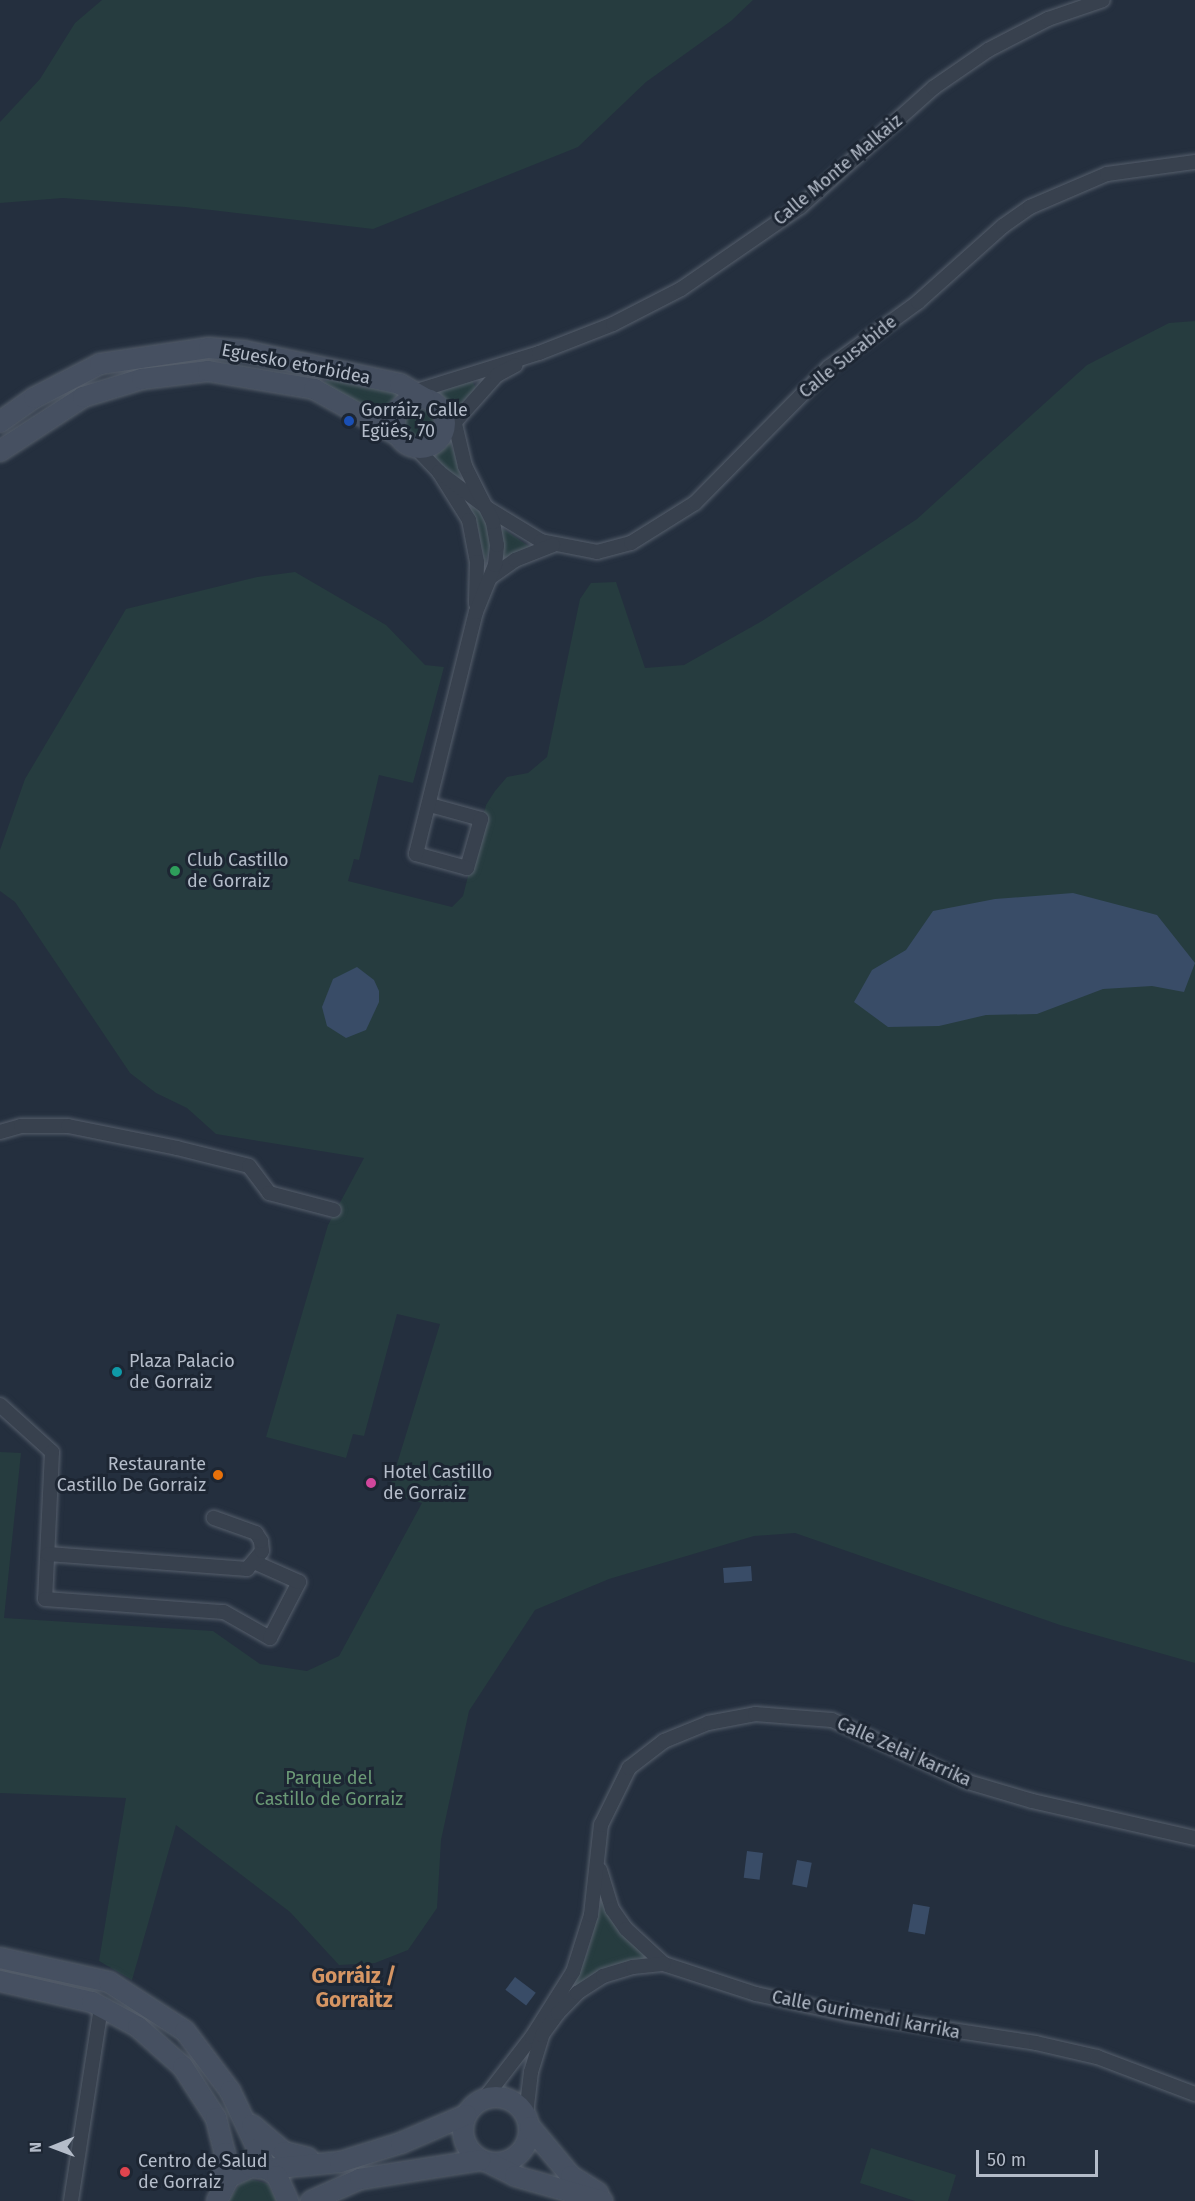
<!DOCTYPE html>
<html>
<head>
<meta charset="utf-8">
<style>
  body { margin:0 }
  #map { position:relative; width:1195px; height:2201px; overflow:hidden; background:#242f3e; font-family:"Fira Sans",sans-serif }
  div>[style] { position:absolute }
  .green>* { inset:0; background:#263c3f }
  .round { border-radius:50% }
  .water>* { inset:0; background:#394c67; transform-origin:0 0 }
  .roads { filter:drop-shadow(0 0 2px #565f6c) drop-shadow(0 0 2px #565f6c) }
  .street>* { height:14px; margin:-7px; padding:0 7px; transform-origin:7px; border-radius:7px; background:#38414e }
  .secondary>* { height:20px; margin:-10px; padding:0 10px; transform-origin:10px; border-radius:10px; background:#465061 }
  .secondary>.ring { margin:-10px; padding:0; box-sizing:content-box; background:none; border:20px solid #465061; border-radius:50% }
  .dots>* { width:16px; height:16px; translate:-50% -50%; box-sizing:border-box; border:3px solid #1d2633; border-radius:50% }
  span { translate:-50% -50%; white-space:nowrap; text-align:center; line-height:1.15; -webkit-text-stroke:6px #1d2633; paint-order:stroke }
  .street-label { font-size:18px; color:#b4bcc9 }
  .poi-label { font-size:18px; color:#b4bcc9 }
  .left { translate:0 -50%; text-align:left }
  .right { translate:-100% -50%; text-align:right }
  .park-label { font-size:18px; color:#6b9a76 }
  .quarter-label { font-size:21px; color:#d59563; font-weight:700 }
  .north { position:absolute; left:24px; top:2117px; width:60px; height:60px; -webkit-text-stroke:4px #1d2633; paint-order:stroke; rotate:269deg; font-size:16px; font-weight:700; line-height:24px; text-align:center; color:#b4bcc9 }
  .north::after { content:''; display:block; margin:auto; width:21px; height:27px; background:#b4bcc9; clip-path:polygon(50% 0,100% 100%,50% 72%,0 100%) }
  .scale { position:absolute; left:976px; top:2150px; width:122px; height:27px; box-sizing:border-box; border:3px solid #b4bcc9; border-top:0; padding-left:8px; font-size:18px; line-height:21px; white-space:nowrap; color:#b4bcc9; -webkit-text-stroke:4px #1d2633; paint-order:stroke }
</style>
</head>
<body>
<div id="map">
  <div class="green">
    <i style="clip-path:polygon(102px 0,753px 0,731px 21px,646px 82px,578px 147px,373px 229px,185px 207px,63px 198px,0 203px,0 122px,40px 79px,75px 23px)"></i>
    <i style="clip-path:polygon(1195px 321px,1195px 1663px,1060px 1625px,795px 1533px,754px 1536px,609px 1579px,535px 1610px,469px 1711px,441px 1840px,437px 1908px,408px 1950px,375px 1963px,339px 1965px,290px 1912px,176px 1825px,132px 1980px,99px 1961px,126px 1798px,0 1793px,0 1452px,21px 1453px,4px 1618px,213px 1631px,260px 1664px,307px 1671px,339px 1656px,422px 1503px,388px 1493px,440px 1324px,397px 1314px,364px 1436px,353px 1434px,346px 1458px,266px 1437px,328px 1225px,364px 1158px,216px 1134px,187px 1108px,156px 1093px,130px 1073px,15px 902px,0 891px,0 850px,25px 779px,126px 609px,257px 577px,295px 572px,386px 625px,425px 665px,444px 667px,413px 783px,379px 775px,359px 860px,354px 859px,348px 881px,452px 907px,463px 896px,486px 805px,495px 791px,507px 777px,528px 773px,547px 757px,580px 599px,591px 583px,616px 582px,645px 668px,684px 665px,762px 621px,917px 519px,1087px 365px,1169px 323px)"></i>
    <i style="clip-path:polygon(471px 379px,476px 388px,455px 412px,438px 393px)"></i>
    <i style="clip-path:polygon(326px 380px,350px 383px,401px 392px,390px 402px,383px 418px,322px 387px)"></i>
    <i class="round" style="left:402px;top:409px;width:32px;height:32px"></i>
    <i style="clip-path:polygon(450px 442px,455px 455px,462px 483px,434px 457px)"></i>
    <i style="clip-path:polygon(468px 503px,481px 513px,488px 526px,491px 544px,485px 563px,477px 523px)"></i>
    <i style="clip-path:polygon(499px 528px,505px 530px,531px 548px,501px 562px)"></i>
    <i style="clip-path:polygon(602px 1898px,649px 1959px,606px 1969px,568px 1993px,588px 1951px)"></i>
    <i style="clip-path:polygon(871px 2148px,956px 2175px,948px 2201px,915px 2201px,860px 2183px)"></i>
    <i style="clip-path:polygon(250px 2179px,268px 2184px,277px 2201px,228px 2201px,242px 2181px)"></i>
  </div>
  <div class="water">
    <i style="clip-path:polygon(1073px 893px,1157px 915px,1195px 963px,1184px 992px,1152px 986px,1103px 989px,1037px 1014px,986px 1015px,939px 1026px,888px 1027px,854px 1002px,872px 970px,906px 950px,933px 911px,995px 899px)"></i>
    <i style="clip-path:polygon(357px 967px,374px 980px,379px 991px,379px 1002px,366px 1030px,346px 1038px,327px 1026px,322px 1007px,333px 979px)"></i>
    <i style="left:751px;top:1566px;width:15px;height:28px;rotate:86deg"></i>
    <i style="left:747px;top:1851px;width:16px;height:27px;rotate:7deg"></i>
    <i style="left:797px;top:1860px;width:15px;height:25px;rotate:11deg"></i>
    <i style="left:913px;top:1904px;width:17px;height:28px;rotate:10deg"></i>
    <i style="left:515px;top:1977px;width:26px;height:16px;rotate:37deg"></i>
  </div>
  <div class="roads">
    <div class="street">
      <i style="left:412px;top:397px;width:8px;rotate:-50deg"></i>
      <i style="left:417px;top:391px;width:128px;rotate:-17.3deg"></i>
      <i style="left:539px;top:353px;width:79px;rotate:-21.4deg"></i>
      <i style="left:613px;top:324px;width:76px;rotate:-27.2deg"></i>
      <i style="left:681px;top:289px;width:145px;rotate:-34.6deg"></i>
      <i style="left:800px;top:207px;width:178px;rotate:-41.8deg"></i>
      <i style="left:933px;top:88px;width:67px;rotate:-34.6deg"></i>
      <i style="left:988px;top:50px;width:68px;rotate:-27.3deg"></i>
      <i style="left:1048px;top:19px;width:58px;rotate:-19.1deg"></i>
      <i style="left:437px;top:442px;width:90px;rotate:-48.2deg"></i>
      <i style="left:497px;top:375px;width:21px;rotate:-28deg"></i>
      <i style="left:417px;top:449px;width:32px;rotate:46deg"></i>
      <i style="left:439px;top:472px;width:57px;rotate:58deg"></i>
      <i style="left:469px;top:520px;width:43px;rotate:79.2deg"></i>
      <i style="left:477px;top:562px;width:42px;rotate:91.4deg"></i>
      <i style="left:439px;top:472px;width:60px;rotate:36.9deg"></i>
      <i style="left:487px;top:508px;width:63px;rotate:31.4deg"></i>
      <i style="left:541px;top:541px;width:57px;rotate:11.1deg"></i>
      <i style="left:597px;top:552px;width:35px;rotate:-15deg"></i>
      <i style="left:631px;top:543px;width:75px;rotate:-32deg"></i>
      <i style="left:695px;top:503px;width:191px;rotate:-45.4deg"></i>
      <i style="left:829px;top:367px;width:110px;rotate:-36.1deg"></i>
      <i style="left:918px;top:302px;width:114px;rotate:-41.8deg"></i>
      <i style="left:1003px;top:226px;width:33px;rotate:-35deg"></i>
      <i style="left:1030px;top:207px;width:84px;rotate:-23.2deg"></i>
      <i style="left:1107px;top:174px;width:89px;rotate:-7.8deg"></i>
      <i style="left:491px;top:577px;width:29px;rotate:-35deg"></i>
      <i style="left:515px;top:560px;width:41px;rotate:-21.5deg"></i>
      <i style="left:430px;top:805px;width:53px;rotate:15.4deg"></i>
      <i style="left:481px;top:819px;width:51px;rotate:105.9deg"></i>
      <i style="left:467px;top:868px;width:53px;rotate:-164.6deg"></i>
      <i style="left:416px;top:854px;width:249px;rotate:-76.1deg"></i>
      <i style="left:476px;top:612px;width:51px;rotate:-68deg"></i>
      <i style="left:495px;top:565px;width:20px;rotate:-84deg"></i>
      <i style="left:497px;top:545px;width:23px;rotate:-100deg"></i>
      <i style="left:493px;top:522px;width:63px;rotate:-116.6deg"></i>
      <i style="left:465px;top:466px;width:43px;rotate:-103.4deg"></i>
      <i style="left:455px;top:424px;width:26px;rotate:-133deg"></i>
      <i style="left:0;top:1132px;width:22px;rotate:-16deg"></i>
      <i style="left:21px;top:1126px;width:47px"></i>
      <i style="left:68px;top:1126px;width:111px;rotate:11.4deg"></i>
      <i style="left:177px;top:1148px;width:74px;rotate:14deg"></i>
      <i style="left:249px;top:1166px;width:34px;rotate:53deg"></i>
      <i style="left:269px;top:1193px;width:67px;rotate:14.7deg"></i>
      <i style="left:0;top:1405px;width:70px;rotate:42.1deg"></i>
      <i style="left:52px;top:1452px;width:147px;rotate:92.7deg"></i>
      <i style="left:45px;top:1599px;width:179px;rotate:4.2deg"></i>
      <i style="left:224px;top:1612px;width:53px;rotate:29.5deg"></i>
      <i style="left:270px;top:1638px;width:63px;rotate:-62.6deg"></i>
      <i style="left:299px;top:1582px;width:49px;rotate:-156deg"></i>
      <i style="left:48px;top:1554px;width:200px;rotate:4.3deg"></i>
      <i style="left:247px;top:1569px;width:23px;rotate:-50deg"></i>
      <i style="left:262px;top:1551px;width:10px;rotate:-96deg"></i>
      <i style="left:261px;top:1541px;width:9px;rotate:-122deg"></i>
      <i style="left:256px;top:1533px;width:45px;rotate:-160.3deg"></i>
      <i style="left:600px;top:1870px;width:41px;rotate:72.9deg"></i>
      <i style="left:612px;top:1909px;width:24px;rotate:55deg"></i>
      <i style="left:626px;top:1929px;width:52px;rotate:42.6deg"></i>
      <i style="left:664px;top:1964px;width:97px;rotate:18.1deg"></i>
      <i style="left:756px;top:1994px;width:93px;rotate:12.4deg"></i>
      <i style="left:847px;top:2014px;width:191px;rotate:8.7deg"></i>
      <i style="left:1036px;top:2043px;width:63px;rotate:12.9deg"></i>
      <i style="left:1097px;top:2057px;width:105px;rotate:20.7deg"></i>
      <i style="left:484px;top:2099px;width:78px;rotate:-52.3deg"></i>
      <i style="left:532px;top:2037px;width:77px;rotate:-57.8deg"></i>
      <i style="left:573px;top:1972px;width:60px;rotate:-72.5deg"></i>
      <i style="left:591px;top:1915px;width:91px;rotate:-83.7deg"></i>
      <i style="left:601px;top:1825px;width:64px;rotate:-63.8deg"></i>
      <i style="left:629px;top:1768px;width:44px;rotate:-37.6deg"></i>
      <i style="left:664px;top:1741px;width:48px;rotate:-22.2deg"></i>
      <i style="left:708px;top:1723px;width:48px;rotate:-10.8deg"></i>
      <i style="left:755px;top:1714px;width:77px;rotate:4.5deg"></i>
      <i style="left:832px;top:1720px;width:149px;rotate:24.5deg"></i>
      <i style="left:968px;top:1782px;width:67px;rotate:16.5deg"></i>
      <i style="left:1032px;top:1801px;width:167px;rotate:12.8deg"></i>
      <i style="left:526px;top:2114px;width:42px;rotate:-83.2deg"></i>
      <i style="left:531px;top:2072px;width:39px;rotate:-73deg"></i>
      <i style="left:542px;top:2035px;width:27px;rotate:-54deg"></i>
      <i style="left:558px;top:2013px;width:28px;rotate:-46deg"></i>
      <i style="left:577px;top:1993px;width:31px;rotate:-33deg"></i>
      <i style="left:603px;top:1976px;width:31px;rotate:-17deg"></i>
      <i style="left:633px;top:1967px;width:31px;rotate:-6deg"></i>
      <i style="left:71px;top:2201px;width:196px;rotate:-81.2deg"></i>
    </div>
    <div class="secondary">
      <i class="ring" style="left:395px;top:398px;width:30px;height:30px"></i>
      <i style="left:0;top:422px;width:42px;rotate:-35.2deg"></i>
      <i style="left:34px;top:398px;width:74px;rotate:-27.3deg"></i>
      <i style="left:100px;top:364px;width:110px;rotate:-8.4deg"></i>
      <i style="left:209px;top:348px;width:35px;rotate:5deg"></i>
      <i style="left:244px;top:351px;width:159px;rotate:11.9deg"></i>
      <i style="left:400px;top:384px;width:28px;rotate:30deg"></i>
      <i style="left:0;top:451px;width:99px;rotate:-33deg"></i>
      <i style="left:83px;top:397px;width:62px;rotate:-17deg"></i>
      <i style="left:142px;top:379px;width:66px;rotate:-6.9deg"></i>
      <i style="left:208px;top:371px;width:108px;rotate:9.6deg"></i>
      <i style="left:314px;top:389px;width:95px;rotate:29deg"></i>
      <i style="left:0;top:1958px;width:112px;rotate:12.4deg"></i>
      <i style="left:109px;top:1982px;width:90px;rotate:32.8deg"></i>
      <i style="left:185px;top:2031px;width:75px;rotate:53.1deg"></i>
      <i style="left:230px;top:2091px;width:86px;rotate:64.6deg"></i>
      <i style="left:0;top:1981px;width:94px;rotate:12.9deg"></i>
      <i style="left:92px;top:2002px;width:52px;rotate:28.5deg"></i>
      <i style="left:138px;top:2027px;width:60px;rotate:41.6deg"></i>
      <i style="left:183px;top:2067px;width:61px;rotate:57.1deg"></i>
      <i style="left:216px;top:2118px;width:36px;rotate:76deg"></i>
      <i style="left:225px;top:2153px;width:32px;rotate:95deg"></i>
      <i class="ring" style="left:463px;top:2097px;width:46px;height:46px"></i>
      <i style="left:252px;top:2125px;width:42px;rotate:40.2deg"></i>
      <i style="left:284px;top:2152px;width:25px;rotate:14deg"></i>
      <i style="left:530px;top:2127px;width:64px;rotate:50.1deg"></i>
      <i style="left:571px;top:2176px;width:32px;rotate:32deg"></i>
      <i style="left:490px;top:2163px;width:28px;rotate:27deg"></i>
      <i style="left:515px;top:2176px;width:91px;rotate:16deg"></i>
      <i style="left:267px;top:2169px;width:73px;rotate:-5.5deg"></i>
      <i style="left:340px;top:2162px;width:64px;rotate:-17.3deg"></i>
      <i style="left:401px;top:2143px;width:71px;rotate:-23.3deg"></i>
      <i style="left:217px;top:2201px;width:27px;rotate:-63deg"></i>
      <i style="left:229px;top:2177px;width:24px;rotate:-24deg"></i>
      <i style="left:251px;top:2167px;width:16px;rotate:7deg"></i>
      <i style="left:267px;top:2169px;width:12px;rotate:35deg"></i>
      <i style="left:277px;top:2176px;width:27px;rotate:66deg"></i>
      <i style="left:311px;top:2201px;width:54px;rotate:-24.2deg"></i>
      <i style="left:360px;top:2179px;width:122px;rotate:-8.9deg"></i>
    </div>
  </div>
  <div class="dots">
    <i style="left:349px;top:421px;background:#1a4fb4"></i>
    <i style="left:175px;top:871px;background:#2e9e5b"></i>
    <i style="left:117px;top:1372px;background:#0f9aa8"></i>
    <i style="left:218px;top:1475px;background:#e8710a"></i>
    <i style="left:371px;top:1483px;background:#d1479c"></i>
    <i style="left:125px;top:2172px;background:#e0444e"></i>
  </div>
  <div class="street-label">
    <span style="left:838px;top:170px;rotate:-40deg">Calle Monte Malkaiz</span>
    <span style="left:848px;top:357px;rotate:-39deg">Calle Susabide</span>
    <span style="left:296px;top:364px;rotate:11deg">Eguesko etorbidea</span>
    <span style="left:904px;top:1752px;rotate:24deg">Calle Zelai karrika</span>
    <span style="left:866px;top:2015px;rotate:11deg">Calle Gurimendi karrika</span>
  </div>
  <div class="poi-label">
    <span class="left" style="left:361px;top:421px">Gorráiz, Calle<br>Egüés, 70</span>
    <span class="left" style="left:187px;top:871px">Club Castillo<br>de Gorraiz</span>
    <span class="left" style="left:129px;top:1372px">Plaza Palacio<br>de Gorraiz</span>
    <span class="right" style="left:206px;top:1475px">Restaurante<br>Castillo De Gorraiz</span>
    <span class="left" style="left:383px;top:1483px">Hotel Castillo<br>de Gorraiz</span>
    <span class="left" style="left:138px;top:2172px">Centro de Salud<br>de Gorraiz</span>
  </div>
  <div class="park-label">
    <span style="left:329px;top:1789px">Parque del<br>Castillo de Gorraiz</span>
  </div>
  <div class="quarter-label">
    <span style="left:354px;top:1988px">Gorráiz /<br>Gorraitz</span>
  </div>
  <div class="north">N</div>
  <div class="scale">50 m</div>
</div>
</body>
</html>
